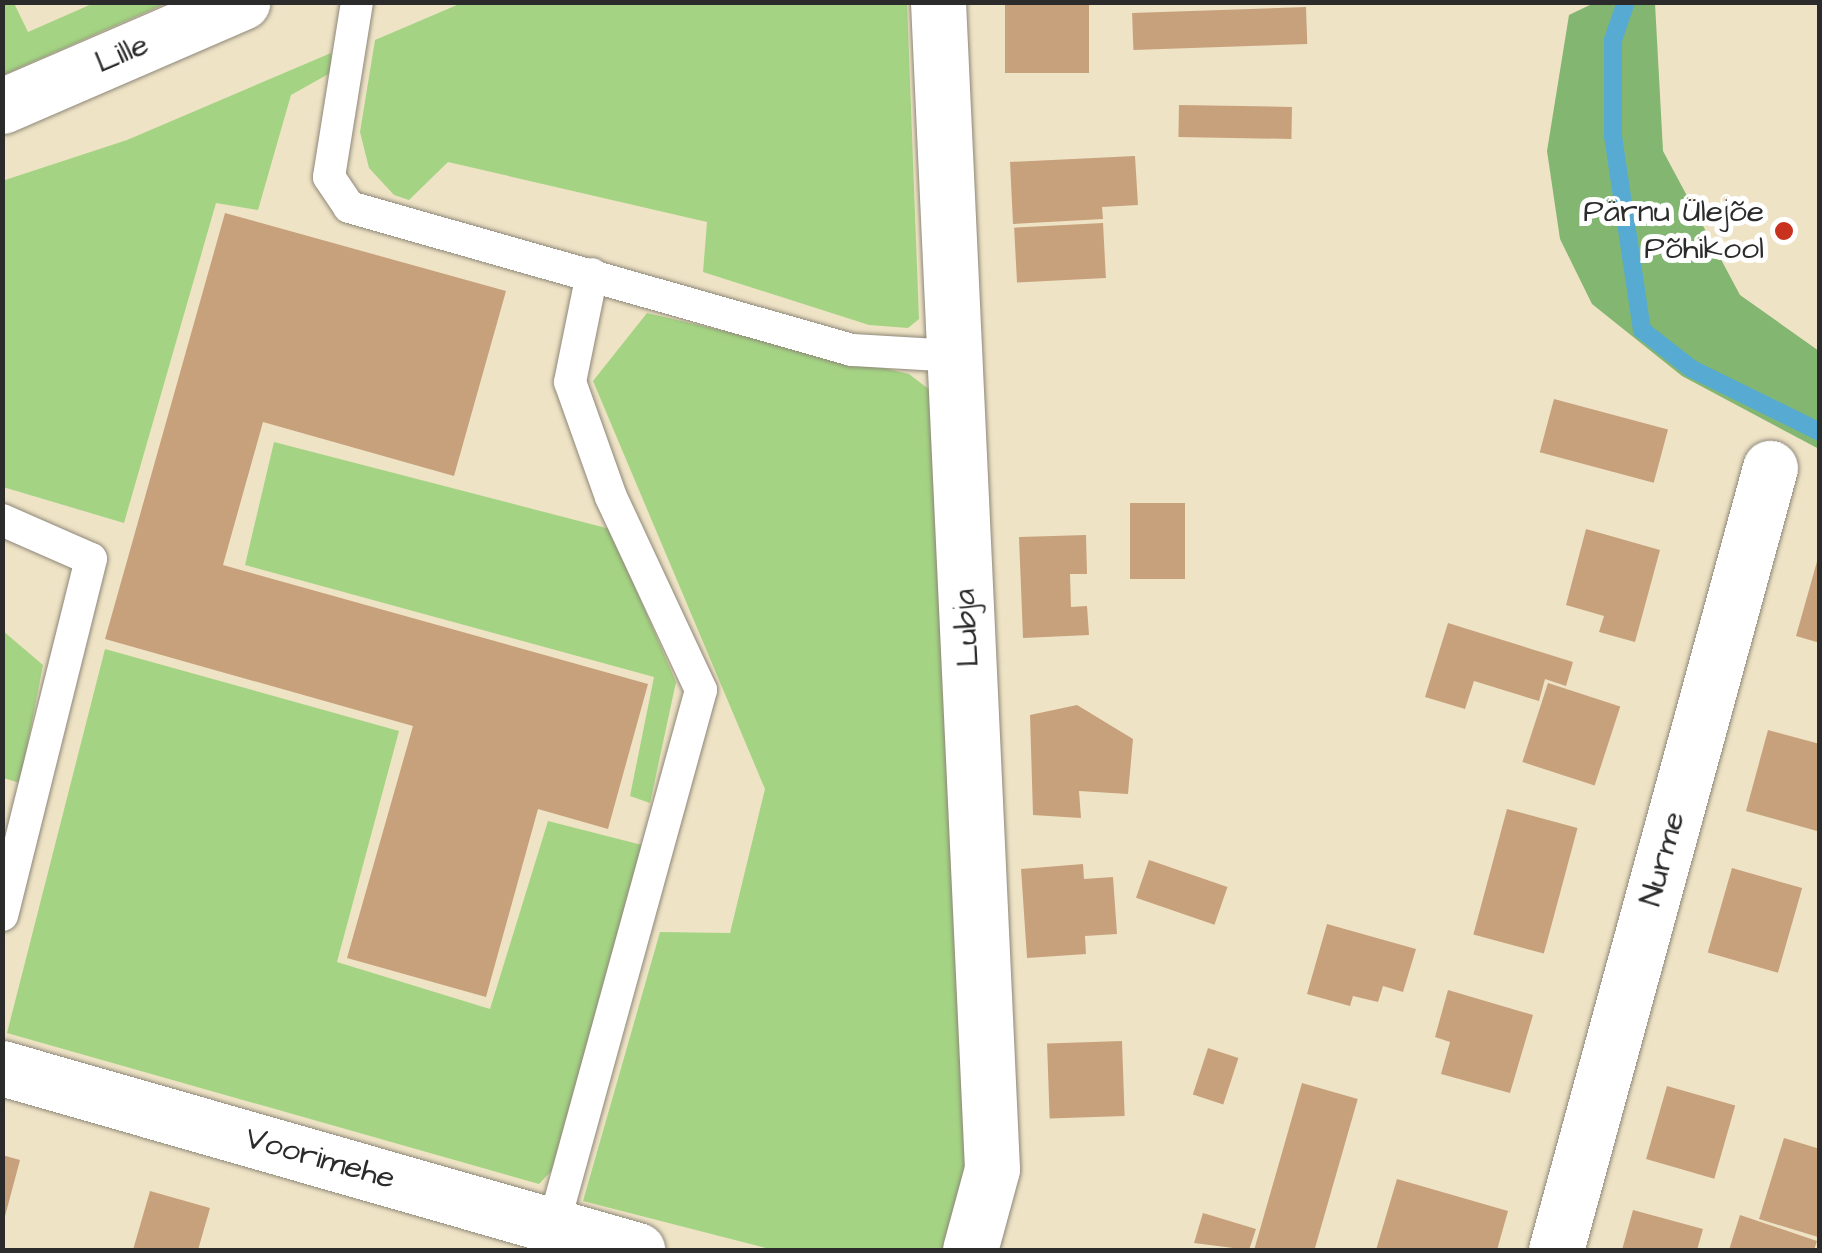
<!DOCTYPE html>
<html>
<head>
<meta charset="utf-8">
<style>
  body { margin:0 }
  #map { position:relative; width:1822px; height:1253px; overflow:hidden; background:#efe3c6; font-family:"Architects Daughter",sans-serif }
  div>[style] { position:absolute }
  .green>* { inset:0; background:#a4d483 }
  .forest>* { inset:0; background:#83b671 }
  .stream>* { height:18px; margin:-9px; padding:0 9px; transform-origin:9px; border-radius:9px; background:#57abd3 }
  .building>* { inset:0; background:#c7a17c; transform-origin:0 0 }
  .roads { filter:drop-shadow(0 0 2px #8d8778) drop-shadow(0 0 2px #8d8778) }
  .service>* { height:32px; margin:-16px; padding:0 16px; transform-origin:16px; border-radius:16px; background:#fff }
  .minor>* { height:55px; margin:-27.5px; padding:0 27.5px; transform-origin:27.5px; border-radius:27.5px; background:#fff }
  .dots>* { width:28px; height:28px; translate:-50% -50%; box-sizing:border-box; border:5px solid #fff; border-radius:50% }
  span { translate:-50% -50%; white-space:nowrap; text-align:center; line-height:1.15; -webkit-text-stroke:10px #fff; paint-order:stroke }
  .street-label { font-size:32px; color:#2b2b2b }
  .poi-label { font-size:32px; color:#2b2b2b }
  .right { translate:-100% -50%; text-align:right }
  .frame { position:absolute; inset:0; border:5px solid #2b2b2b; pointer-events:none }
</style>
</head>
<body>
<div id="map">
  <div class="green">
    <i style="clip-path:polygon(464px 2px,907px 3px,919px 319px,908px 328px,869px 325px,703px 272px,707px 222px,448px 162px,409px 200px,394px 195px,369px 168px,360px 132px,375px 40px)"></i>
    <i style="clip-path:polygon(3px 3px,14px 3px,28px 32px,94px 3px,167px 3px,3px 75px)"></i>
    <i style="clip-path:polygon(331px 53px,332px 72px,291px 95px,258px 210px,216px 203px,124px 523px,3px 487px,2px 181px,127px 140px)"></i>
    <i style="clip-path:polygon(647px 313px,909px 374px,935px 394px,971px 1152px,949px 1250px,774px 1250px,583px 1201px,660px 932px,730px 933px,765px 789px,593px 381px)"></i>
    <i style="clip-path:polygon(274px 442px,610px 529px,676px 682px,650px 803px,630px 796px,654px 677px,245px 565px)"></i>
    <i style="clip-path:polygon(2px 630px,43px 665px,20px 783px,3px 778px)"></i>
    <i style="clip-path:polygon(105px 649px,399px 731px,337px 962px,490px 1009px,548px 821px,642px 845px,558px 1164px,539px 1184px,7px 1033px)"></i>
  </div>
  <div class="forest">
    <i style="clip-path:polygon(1594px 3px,1655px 3px,1663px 151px,1740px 295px,1819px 351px,1819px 449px,1682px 376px,1592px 304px,1560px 239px,1547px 151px,1569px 15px)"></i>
  </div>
  <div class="stream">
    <i style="left:1626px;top:2px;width:40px;rotate:108.9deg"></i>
    <i style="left:1613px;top:40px;width:96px;rotate:90deg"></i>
    <i style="left:1613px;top:136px;width:196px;rotate:81.5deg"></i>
    <i style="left:1642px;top:330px;width:63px;rotate:38deg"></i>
    <i style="left:1692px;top:369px;width:143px;rotate:26.2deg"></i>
  </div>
  <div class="building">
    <i style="left:1005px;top:2px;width:84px;height:71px"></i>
    <i style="left:1306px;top:7px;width:37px;height:174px;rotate:88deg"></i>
    <i style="left:1179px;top:105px;width:113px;height:32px;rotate:1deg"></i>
    <i style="clip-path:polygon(1135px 156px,1138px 205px,1102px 207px,1103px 219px,1013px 224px,1010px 162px)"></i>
    <i style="clip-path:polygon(225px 213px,506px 291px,454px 476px,263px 422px,223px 565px,648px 684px,608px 829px,538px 809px,486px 997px,347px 958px,413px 726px,105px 639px)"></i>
    <i style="left:1103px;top:223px;width:55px;height:89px;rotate:87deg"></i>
    <i style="left:1554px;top:399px;width:118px;height:55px;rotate:15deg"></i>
    <i style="left:1130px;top:503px;width:55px;height:76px"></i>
    <i style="clip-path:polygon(1586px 529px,1660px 550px,1635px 642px,1599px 632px,1604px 616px,1566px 605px)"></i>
    <i style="clip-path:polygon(1086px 535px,1087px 574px,1070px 574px,1071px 607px,1087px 606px,1089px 635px,1023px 638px,1019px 537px)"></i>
    <i style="clip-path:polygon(1818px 558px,1820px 558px,1820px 643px,1796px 636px)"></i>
    <i style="clip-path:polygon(1448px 623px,1573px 662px,1566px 686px,1545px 679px,1539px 701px,1474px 681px,1465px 709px,1425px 697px)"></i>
    <i style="left:1548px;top:683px;width:76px;height:83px;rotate:18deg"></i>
    <i style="clip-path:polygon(1077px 705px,1133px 739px,1128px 794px,1079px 791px,1081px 818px,1033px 815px,1030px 715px)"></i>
    <i style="clip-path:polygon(1768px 730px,1820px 744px,1817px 831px,1746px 811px)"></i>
    <i style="left:1507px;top:809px;width:73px;height:130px;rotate:15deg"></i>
    <i style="left:1149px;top:860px;width:83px;height:40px;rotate:19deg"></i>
    <i style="clip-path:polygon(1083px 864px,1084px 879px,1113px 877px,1117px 934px,1085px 936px,1086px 954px,1027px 958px,1021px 869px)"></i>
    <i style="left:1732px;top:868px;width:73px;height:88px;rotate:16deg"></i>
    <i style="clip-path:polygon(1327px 924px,1416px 949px,1403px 992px,1383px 986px,1378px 1002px,1353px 996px,1350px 1006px,1307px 994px)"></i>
    <i style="clip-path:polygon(1448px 990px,1533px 1015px,1510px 1093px,1441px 1074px,1450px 1042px,1435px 1037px)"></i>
    <i style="left:1122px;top:1041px;width:75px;height:75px;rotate:88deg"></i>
    <i style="left:1208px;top:1048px;width:32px;height:49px;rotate:18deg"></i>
    <i style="left:1302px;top:1083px;width:58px;height:174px;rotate:16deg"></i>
    <i style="left:1667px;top:1086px;width:71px;height:76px;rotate:16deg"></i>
    <i style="clip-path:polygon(1784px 1138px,1820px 1149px,1818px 1237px,1759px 1219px)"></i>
    <i style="clip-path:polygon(2px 1155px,20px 1160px,4px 1220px,2px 1220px)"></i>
    <i style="clip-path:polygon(1397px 1179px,1508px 1211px,1497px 1250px,1376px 1250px)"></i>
    <i style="clip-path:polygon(150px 1191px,210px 1208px,198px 1250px,133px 1250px)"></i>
    <i style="clip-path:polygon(1633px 1210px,1703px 1229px,1697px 1250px,1622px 1250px)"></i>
    <i style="clip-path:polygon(1203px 1213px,1256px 1229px,1249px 1250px,1194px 1243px)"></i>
    <i style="clip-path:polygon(1740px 1215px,1817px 1241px,1814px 1250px,1729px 1250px)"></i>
  </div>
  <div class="roads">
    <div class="service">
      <i style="left:357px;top:2px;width:177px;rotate:99.1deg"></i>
      <i style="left:329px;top:177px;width:36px;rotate:56deg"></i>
      <i style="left:349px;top:207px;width:523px;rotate:15.87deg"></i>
      <i style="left:852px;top:350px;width:103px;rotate:3.3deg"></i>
      <i style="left:2px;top:520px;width:97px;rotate:23.7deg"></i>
      <i style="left:91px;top:559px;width:367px;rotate:104deg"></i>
      <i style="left:553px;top:1227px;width:557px;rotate:-74.59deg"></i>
      <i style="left:701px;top:690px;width:213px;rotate:-115deg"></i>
      <i style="left:611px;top:497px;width:122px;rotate:-109.6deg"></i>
      <i style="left:570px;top:382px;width:110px;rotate:-78.5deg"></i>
    </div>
    <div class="minor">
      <i style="left:938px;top:2px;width:1168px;rotate:87.35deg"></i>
      <i style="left:992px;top:1169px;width:84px;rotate:105.2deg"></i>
      <i style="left:2px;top:106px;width:262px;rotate:-23.4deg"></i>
      <i style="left:2px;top:1068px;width:661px;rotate:15.99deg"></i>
      <i style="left:1556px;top:1250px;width:811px;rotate:-74.7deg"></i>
    </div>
  </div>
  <div class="dots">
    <i style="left:1784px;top:231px;background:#c8321e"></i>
  </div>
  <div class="street-label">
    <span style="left:122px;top:54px;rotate:-23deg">Lille</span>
    <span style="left:967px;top:628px;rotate:-93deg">Lubja</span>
    <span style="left:1663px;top:859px;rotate:-75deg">Nurme</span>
    <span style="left:320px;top:1159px;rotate:16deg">Voorimehe</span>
  </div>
  <div class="poi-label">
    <span class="right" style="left:1764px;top:231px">Pärnu Ülejõe<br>Põhikool</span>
  </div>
  <div class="frame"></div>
</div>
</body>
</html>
